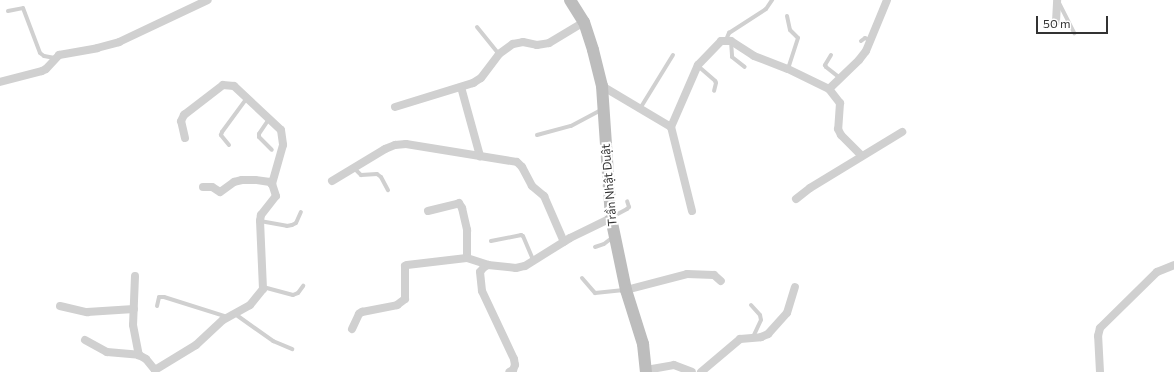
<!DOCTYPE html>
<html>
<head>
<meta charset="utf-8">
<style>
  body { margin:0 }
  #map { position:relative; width:1174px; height:372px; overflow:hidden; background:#fff; font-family:Commissioner,sans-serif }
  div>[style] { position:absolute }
  .service>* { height:4px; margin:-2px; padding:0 2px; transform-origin:2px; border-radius:2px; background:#d0d0d0 }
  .minor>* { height:8px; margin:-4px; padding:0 4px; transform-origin:4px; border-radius:4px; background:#d0d0d0 }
  .secondary>* { height:12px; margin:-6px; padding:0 6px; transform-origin:6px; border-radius:6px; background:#bdbdbd }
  span { translate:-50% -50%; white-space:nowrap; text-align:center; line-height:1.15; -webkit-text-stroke:4px #fff; paint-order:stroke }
  .street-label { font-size:12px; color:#333 }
  .scale { position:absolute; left:1036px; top:16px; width:72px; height:18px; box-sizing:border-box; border:2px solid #333; border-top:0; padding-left:5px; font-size:12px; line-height:14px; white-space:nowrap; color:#333; -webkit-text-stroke:3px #fff; paint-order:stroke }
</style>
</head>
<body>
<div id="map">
  <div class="service">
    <i style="left:1059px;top:3px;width:34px;rotate:63deg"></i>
    <i style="left:8px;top:11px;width:15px;rotate:-11deg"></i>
    <i style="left:23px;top:8px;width:48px;rotate:69.3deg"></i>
    <i style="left:40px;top:53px;width:5px;rotate:37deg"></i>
    <i style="left:44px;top:56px;width:11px;rotate:10deg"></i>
    <i style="left:787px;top:16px;width:14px;rotate:78deg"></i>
    <i style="left:790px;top:30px;width:11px;rotate:45deg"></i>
    <i style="left:798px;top:38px;width:33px;rotate:108deg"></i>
    <i style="left:477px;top:27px;width:35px;rotate:51deg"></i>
    <i style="left:726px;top:40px;width:8px;rotate:-67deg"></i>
    <i style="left:729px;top:33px;width:44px;rotate:-33deg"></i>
    <i style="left:766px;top:9px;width:11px;rotate:-56deg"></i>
    <i style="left:731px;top:41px;width:16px;rotate:86deg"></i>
    <i style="left:732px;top:57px;width:16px;rotate:38deg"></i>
    <i style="left:861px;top:41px;width:5px;rotate:-37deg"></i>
    <i style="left:865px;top:38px;width:5px;rotate:22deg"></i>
    <i style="left:831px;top:55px;width:12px;rotate:121deg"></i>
    <i style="left:825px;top:65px;width:2px;rotate:63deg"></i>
    <i style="left:826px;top:67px;width:18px;rotate:38deg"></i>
    <i style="left:698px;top:66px;width:23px;rotate:41deg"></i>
    <i style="left:715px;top:81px;width:2px;rotate:63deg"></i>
    <i style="left:716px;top:83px;width:8px;rotate:104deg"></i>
    <i style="left:641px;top:107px;width:61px;rotate:-58.4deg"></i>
    <i style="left:269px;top:119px;width:18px;rotate:124deg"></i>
    <i style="left:259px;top:134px;width:3px;rotate:90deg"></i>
    <i style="left:259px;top:137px;width:18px;rotate:45deg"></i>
    <i style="left:537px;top:135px;width:35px;rotate:-15deg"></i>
    <i style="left:571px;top:126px;width:34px;rotate:-28deg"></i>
    <i style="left:229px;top:145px;width:13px;rotate:-129deg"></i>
    <i style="left:221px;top:135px;width:3px;rotate:-72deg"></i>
    <i style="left:222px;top:132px;width:42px;rotate:-53.7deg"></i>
    <i style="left:354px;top:168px;width:10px;rotate:45deg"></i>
    <i style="left:361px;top:175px;width:16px;rotate:-4deg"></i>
    <i style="left:377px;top:174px;width:5px;rotate:37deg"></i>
    <i style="left:381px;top:177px;width:15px;rotate:62deg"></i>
    <i style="left:612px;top:217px;width:17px;rotate:-28deg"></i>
    <i style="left:627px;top:209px;width:3px;rotate:-45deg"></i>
    <i style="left:629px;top:207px;width:6px;rotate:-108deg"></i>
    <i style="left:260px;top:221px;width:27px;rotate:10deg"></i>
    <i style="left:287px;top:226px;width:5px;rotate:-11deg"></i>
    <i style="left:292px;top:225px;width:4px;rotate:-27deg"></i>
    <i style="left:296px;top:223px;width:12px;rotate:-66deg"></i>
    <i style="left:491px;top:241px;width:31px;rotate:-11deg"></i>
    <i style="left:521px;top:235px;width:2px;rotate:27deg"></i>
    <i style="left:523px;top:236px;width:28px;rotate:67deg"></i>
    <i style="left:595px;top:247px;width:9px;rotate:-18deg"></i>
    <i style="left:604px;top:244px;width:11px;rotate:-38deg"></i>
    <i style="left:582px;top:278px;width:20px;rotate:49deg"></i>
    <i style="left:595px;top:293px;width:29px;rotate:-6deg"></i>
    <i style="left:263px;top:287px;width:31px;rotate:15deg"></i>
    <i style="left:293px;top:295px;width:5px;rotate:-22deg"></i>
    <i style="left:298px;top:293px;width:9px;rotate:-54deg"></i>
    <i style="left:751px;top:305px;width:13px;rotate:48deg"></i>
    <i style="left:760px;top:315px;width:5px;rotate:79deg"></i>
    <i style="left:761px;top:320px;width:19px;rotate:115deg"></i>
    <i style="left:157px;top:306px;width:9px;rotate:-77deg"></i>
    <i style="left:159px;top:297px;width:5px"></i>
    <i style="left:164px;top:297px;width:67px;rotate:17.4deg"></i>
    <i style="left:235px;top:314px;width:47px;rotate:35.4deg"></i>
    <i style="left:273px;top:341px;width:21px;rotate:23deg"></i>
  </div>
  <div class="minor">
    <i style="left:1056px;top:22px;width:22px;rotate:-87deg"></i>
    <i style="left:0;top:82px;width:43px;rotate:-14.7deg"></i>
    <i style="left:42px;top:71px;width:4px;rotate:-27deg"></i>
    <i style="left:46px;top:69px;width:19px;rotate:-47deg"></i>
    <i style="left:59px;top:55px;width:39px;rotate:-10deg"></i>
    <i style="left:97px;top:48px;width:23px;rotate:-15deg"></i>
    <i style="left:119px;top:42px;width:98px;rotate:-25.3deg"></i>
    <i style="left:602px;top:86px;width:80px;rotate:30.7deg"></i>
    <i style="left:461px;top:87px;width:72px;rotate:74.6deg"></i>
    <i style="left:829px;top:89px;width:42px;rotate:-44deg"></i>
    <i style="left:859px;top:60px;width:11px;rotate:-52deg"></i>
    <i style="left:866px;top:51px;width:55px;rotate:-67.6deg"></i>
    <i style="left:395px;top:107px;width:82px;rotate:-17.1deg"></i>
    <i style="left:473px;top:83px;width:9px;rotate:-32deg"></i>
    <i style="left:481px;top:78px;width:30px;rotate:-53deg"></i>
    <i style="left:499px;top:54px;width:17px;rotate:-36deg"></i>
    <i style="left:513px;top:44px;width:10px;rotate:-11deg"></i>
    <i style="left:523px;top:42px;width:14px;rotate:12deg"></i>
    <i style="left:537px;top:45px;width:12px;rotate:-9deg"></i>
    <i style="left:549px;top:43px;width:41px;rotate:-31deg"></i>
    <i style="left:185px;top:138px;width:17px;rotate:-103deg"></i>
    <i style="left:181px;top:121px;width:7px;rotate:-63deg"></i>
    <i style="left:184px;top:115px;width:49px;rotate:-37.6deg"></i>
    <i style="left:223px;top:85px;width:11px;rotate:5deg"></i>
    <i style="left:234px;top:86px;width:64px;rotate:43.1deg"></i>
    <i style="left:281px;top:130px;width:15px;rotate:82deg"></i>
    <i style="left:283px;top:145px;width:41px;rotate:105.8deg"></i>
    <i style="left:332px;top:181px;width:62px;rotate:-31.1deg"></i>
    <i style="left:385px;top:149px;width:11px;rotate:-22deg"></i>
    <i style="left:395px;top:145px;width:11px;rotate:-5deg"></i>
    <i style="left:406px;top:144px;width:112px;rotate:9.2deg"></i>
    <i style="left:517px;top:162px;width:7px;rotate:45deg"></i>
    <i style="left:522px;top:167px;width:21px;rotate:62deg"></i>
    <i style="left:532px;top:186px;width:16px;rotate:40deg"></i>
    <i style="left:544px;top:196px;width:50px;rotate:66.5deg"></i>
    <i style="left:796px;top:199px;width:18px;rotate:-38deg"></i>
    <i style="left:810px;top:188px;width:108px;rotate:-31.3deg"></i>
    <i style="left:428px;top:211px;width:32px;rotate:-14deg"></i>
    <i style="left:459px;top:203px;width:6px;rotate:59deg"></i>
    <i style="left:462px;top:208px;width:23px;rotate:77deg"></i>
    <i style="left:467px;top:230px;width:28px;rotate:90deg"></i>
    <i style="left:692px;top:211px;width:87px;rotate:-104deg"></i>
    <i style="left:671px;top:127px;width:68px;rotate:-66.5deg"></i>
    <i style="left:698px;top:65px;width:33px;rotate:-46deg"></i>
    <i style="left:721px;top:41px;width:10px"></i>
    <i style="left:731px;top:41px;width:27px;rotate:33deg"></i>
    <i style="left:754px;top:56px;width:36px;rotate:21deg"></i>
    <i style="left:788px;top:69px;width:46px;rotate:26deg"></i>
    <i style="left:829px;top:89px;width:18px;rotate:52deg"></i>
    <i style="left:840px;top:103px;width:26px;rotate:94deg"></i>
    <i style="left:838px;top:129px;width:7px;rotate:63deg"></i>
    <i style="left:841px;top:135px;width:28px;rotate:45deg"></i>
    <i style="left:488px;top:265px;width:4px;rotate:153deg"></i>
    <i style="left:484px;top:267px;width:6px;rotate:129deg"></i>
    <i style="left:480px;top:272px;width:19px;rotate:84deg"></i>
    <i style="left:482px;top:291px;width:75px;rotate:64.8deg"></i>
    <i style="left:514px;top:359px;width:6px;rotate:81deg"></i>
    <i style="left:515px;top:365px;width:5px;rotate:112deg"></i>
    <i style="left:513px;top:370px;width:4px;rotate:153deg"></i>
    <i style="left:135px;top:276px;width:49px;rotate:92.3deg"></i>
    <i style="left:133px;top:325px;width:31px;rotate:79deg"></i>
    <i style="left:626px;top:290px;width:63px;rotate:-14.7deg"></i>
    <i style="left:687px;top:274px;width:27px;rotate:2deg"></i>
    <i style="left:714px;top:275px;width:9px;rotate:41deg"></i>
    <i style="left:60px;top:306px;width:28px;rotate:13deg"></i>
    <i style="left:87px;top:312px;width:47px;rotate:-3.7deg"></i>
    <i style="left:352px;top:329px;width:17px;rotate:-65deg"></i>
    <i style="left:359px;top:314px;width:4px;rotate:-34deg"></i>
    <i style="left:362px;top:312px;width:36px;rotate:-11deg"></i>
    <i style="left:397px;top:305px;width:10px;rotate:-37deg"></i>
    <i style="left:405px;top:299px;width:33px;rotate:-90deg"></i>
    <i style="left:405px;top:266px;width:2px;rotate:-27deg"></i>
    <i style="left:407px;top:265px;width:60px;rotate:-6.7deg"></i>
    <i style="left:467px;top:258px;width:22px;rotate:18deg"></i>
    <i style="left:488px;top:265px;width:28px;rotate:6deg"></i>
    <i style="left:516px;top:268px;width:9px;rotate:-13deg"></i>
    <i style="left:525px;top:266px;width:53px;rotate:-31.9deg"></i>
    <i style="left:570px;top:238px;width:46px;rotate:-26deg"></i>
    <i style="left:85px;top:340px;width:25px;rotate:29deg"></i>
    <i style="left:107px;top:352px;width:32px;rotate:5deg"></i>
    <i style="left:139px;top:355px;width:8px;rotate:30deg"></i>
    <i style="left:146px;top:359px;width:14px;rotate:51deg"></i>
    <i style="left:155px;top:370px;width:2px;rotate:90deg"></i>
    <i style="left:155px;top:370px;width:48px;rotate:-31.4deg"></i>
    <i style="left:196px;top:345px;width:37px;rotate:-43deg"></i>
    <i style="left:223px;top:320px;width:31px;rotate:-29deg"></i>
    <i style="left:250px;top:305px;width:21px;rotate:-51deg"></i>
    <i style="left:263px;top:289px;width:68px;rotate:-92.5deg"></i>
    <i style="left:260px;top:221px;width:6px;rotate:-81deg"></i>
    <i style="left:261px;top:215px;width:24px;rotate:-52deg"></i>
    <i style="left:276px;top:196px;width:13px;rotate:-108deg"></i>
    <i style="left:272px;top:184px;width:3px;rotate:-135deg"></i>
    <i style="left:270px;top:182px;width:15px;rotate:-172deg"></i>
    <i style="left:255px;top:180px;width:13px;rotate:180deg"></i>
    <i style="left:242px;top:180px;width:8px;rotate:166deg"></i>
    <i style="left:234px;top:182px;width:17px;rotate:144deg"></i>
    <i style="left:220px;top:192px;width:9px;rotate:-148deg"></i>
    <i style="left:212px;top:187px;width:9px;rotate:180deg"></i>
    <i style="left:646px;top:370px;width:28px;rotate:-10deg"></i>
    <i style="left:674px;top:365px;width:19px;rotate:21deg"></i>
    <i style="left:701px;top:372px;width:51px;rotate:-40.2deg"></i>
    <i style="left:740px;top:339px;width:21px;rotate:-5deg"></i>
    <i style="left:761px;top:337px;width:8px;rotate:-23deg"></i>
    <i style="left:768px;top:334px;width:28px;rotate:-48deg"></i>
    <i style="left:787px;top:313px;width:27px;rotate:-73deg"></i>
    <i style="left:1100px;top:372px;width:36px;rotate:-93deg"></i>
    <i style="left:1098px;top:336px;width:8px;rotate:-76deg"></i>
    <i style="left:1100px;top:328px;width:80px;rotate:-44.5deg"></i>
    <i style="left:1157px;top:272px;width:18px;rotate:-22deg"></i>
  </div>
  <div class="secondary">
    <i style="left:570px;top:0;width:26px;rotate:58deg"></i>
    <i style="left:584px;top:22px;width:29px;rotate:72deg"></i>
    <i style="left:593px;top:50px;width:37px;rotate:76deg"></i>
    <i style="left:602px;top:86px;width:132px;rotate:86.1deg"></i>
    <i style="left:611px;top:218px;width:74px;rotate:78.2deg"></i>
    <i style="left:626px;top:290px;width:57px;rotate:72.5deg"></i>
    <i style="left:643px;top:344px;width:28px;rotate:84deg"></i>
  </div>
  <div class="street-label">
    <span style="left:609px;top:185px;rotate:-95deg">Trần Nhật Duật</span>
  </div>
  <div class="scale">50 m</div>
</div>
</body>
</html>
